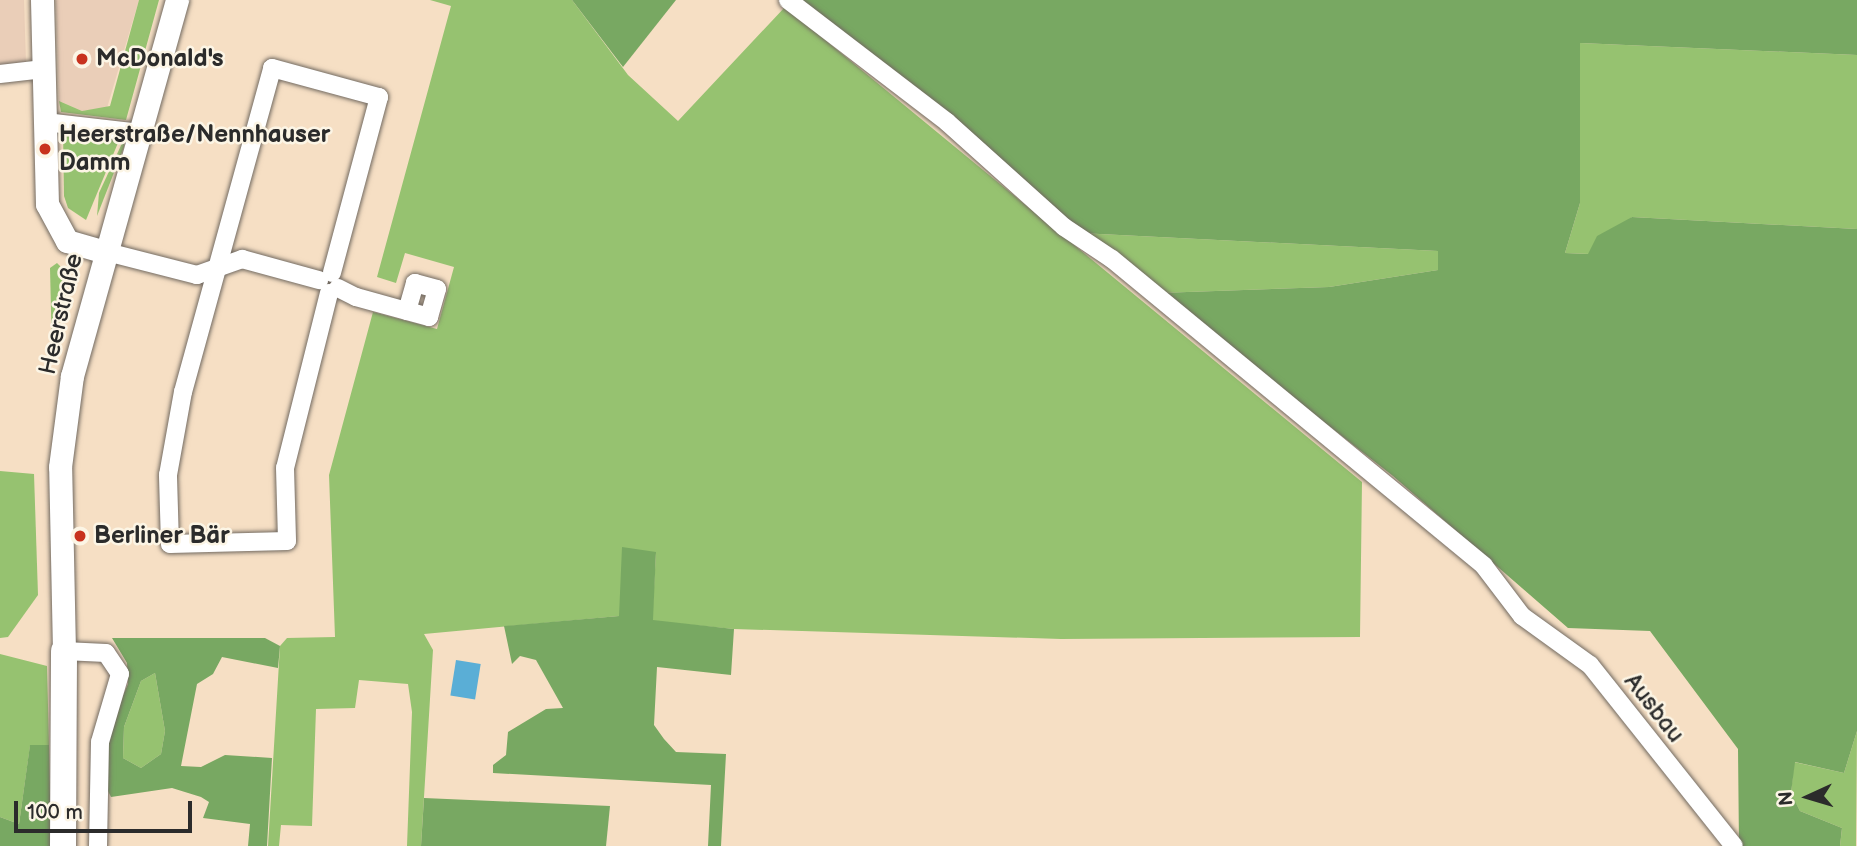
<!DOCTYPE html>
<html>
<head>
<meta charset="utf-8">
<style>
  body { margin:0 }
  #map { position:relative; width:1857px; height:846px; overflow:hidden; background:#f6dfc4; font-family:"Balsamiq Sans",sans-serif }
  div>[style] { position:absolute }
  .built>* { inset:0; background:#eaceb8 }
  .green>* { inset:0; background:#96c270 }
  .forest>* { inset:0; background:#78a862 }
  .water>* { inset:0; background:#5aaed6; transform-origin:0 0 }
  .roads { filter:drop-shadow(0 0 2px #726a61) drop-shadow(0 0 2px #726a61) }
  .minor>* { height:18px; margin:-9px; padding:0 9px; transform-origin:9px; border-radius:9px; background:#fff }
  .major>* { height:23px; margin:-11.5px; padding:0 11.5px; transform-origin:11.5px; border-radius:11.5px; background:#fff }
  .highway>* { height:26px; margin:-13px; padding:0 13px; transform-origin:13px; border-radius:13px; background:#fff }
  .dots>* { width:19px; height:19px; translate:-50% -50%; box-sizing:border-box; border:4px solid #fcf5e5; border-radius:50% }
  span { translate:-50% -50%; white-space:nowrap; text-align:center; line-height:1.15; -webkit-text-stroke:5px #fcf5e5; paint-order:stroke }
  .poi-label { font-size:24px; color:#2b2b2b; font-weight:700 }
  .left { translate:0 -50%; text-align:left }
  .street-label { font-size:24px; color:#2b2b2b }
  .north { position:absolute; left:1773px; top:762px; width:70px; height:70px; -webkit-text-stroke:5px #fcf5e5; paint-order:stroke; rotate:266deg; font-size:19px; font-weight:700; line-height:28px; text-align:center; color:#2b2b2b }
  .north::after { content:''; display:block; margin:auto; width:24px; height:32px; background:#2b2b2b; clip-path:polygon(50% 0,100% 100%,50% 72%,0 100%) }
  .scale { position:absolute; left:14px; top:801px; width:178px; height:32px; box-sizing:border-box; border:4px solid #2b2b2b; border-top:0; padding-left:9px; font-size:21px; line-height:24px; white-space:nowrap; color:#2b2b2b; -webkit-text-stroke:5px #fcf5e5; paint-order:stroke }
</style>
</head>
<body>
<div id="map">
  <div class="built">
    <i style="clip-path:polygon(0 0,24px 0,26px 63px,0 68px)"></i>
    <i style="clip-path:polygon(56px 0,139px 0,107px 108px,82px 111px,59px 101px)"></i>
  </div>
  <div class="green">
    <i style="clip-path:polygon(139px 0,159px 0,126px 120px,61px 112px,59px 101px,82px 111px,110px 106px)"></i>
    <i style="clip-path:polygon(430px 0,572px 0,628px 75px,678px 121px,785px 7px,1362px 482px,1360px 637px,1061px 639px,734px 629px,652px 621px,656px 553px,619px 616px,424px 634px,433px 650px,421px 846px,407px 846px,412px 712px,408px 684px,359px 680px,355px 708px,316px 709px,312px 826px,281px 825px,279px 846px,268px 846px,280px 646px,287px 638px,335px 637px,329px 475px,373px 312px,437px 329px,454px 267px,405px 253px,396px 283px,377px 277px,451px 6px)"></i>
    <i style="clip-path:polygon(1580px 43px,1857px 55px,1857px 229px,1632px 217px,1589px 254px,1565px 253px,1580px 203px)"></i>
    <i style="clip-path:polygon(63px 130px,120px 138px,86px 220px,68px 208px,64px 196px)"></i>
    <i style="clip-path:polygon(124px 139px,124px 147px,97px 216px,99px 193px)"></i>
    <i style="clip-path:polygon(1080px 233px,1438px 251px,1438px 270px,1329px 287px,1159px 293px)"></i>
    <i style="clip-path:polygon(57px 263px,67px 273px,67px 290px,52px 353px,50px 268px)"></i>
    <i style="clip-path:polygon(0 471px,34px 474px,38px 595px,8px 637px,0 638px)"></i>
    <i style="clip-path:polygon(0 654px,47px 666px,49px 745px,30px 746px,19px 824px,0 817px)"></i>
    <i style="clip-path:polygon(155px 673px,165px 731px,161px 754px,141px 768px,123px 758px,124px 727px,141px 681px)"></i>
    <i style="clip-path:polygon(1857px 731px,1856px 846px,1840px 846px,1842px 828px,1800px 811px,1791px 794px,1794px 762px,1844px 773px)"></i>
  </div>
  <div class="forest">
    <i style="clip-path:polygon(572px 0,676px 0,623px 67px)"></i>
    <i style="clip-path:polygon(797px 0,1857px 0,1857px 55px,1580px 43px,1580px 203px,1565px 253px,1588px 254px,1597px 236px,1632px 217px,1857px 229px,1857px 731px,1844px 773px,1795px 762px,1791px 793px,1800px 811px,1842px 828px,1840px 846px,1739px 846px,1738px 749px,1650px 631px,1568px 628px,1393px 476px,1159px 293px,1329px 287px,1438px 270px,1438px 251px,1080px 233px)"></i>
    <i style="clip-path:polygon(622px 547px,656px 552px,653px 620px,734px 629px,731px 675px,657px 667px,654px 725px,664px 739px,676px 752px,726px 754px,721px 846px,708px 846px,711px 785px,493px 773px,493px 765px,506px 755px,508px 732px,546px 709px,563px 708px,536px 660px,520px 656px,512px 664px,504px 626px,619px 616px)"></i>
    <i style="clip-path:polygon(evenodd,112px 638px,265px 638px,280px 646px,278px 668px,222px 657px,213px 674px,197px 684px,181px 766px,201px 767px,225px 755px,272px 758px,267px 846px,248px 846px,250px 824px,203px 818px,209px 802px,201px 797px,172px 788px,111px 797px,102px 779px,109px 728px,128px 684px,127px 663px,112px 638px,155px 673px,165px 731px,161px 754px,141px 768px,123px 758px,124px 727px,141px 681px,155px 673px)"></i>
    <i style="clip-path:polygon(30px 745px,49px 745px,51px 846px,0 846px,0 817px,19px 824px)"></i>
    <i style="clip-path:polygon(424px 798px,610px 806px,606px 846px,421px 846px)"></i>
  </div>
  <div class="water">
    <i style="left:456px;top:660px;width:25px;height:36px;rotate:9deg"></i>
  </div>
  <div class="roads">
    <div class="minor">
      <i style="left:788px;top:0;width:200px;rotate:37.5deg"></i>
      <i style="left:947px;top:122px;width:157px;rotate:41.9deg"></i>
      <i style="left:1064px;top:227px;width:58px;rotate:33.7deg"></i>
      <i style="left:1112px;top:259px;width:482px;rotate:39.5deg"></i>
      <i style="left:1484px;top:566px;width:63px;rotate:52.8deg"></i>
      <i style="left:1522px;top:616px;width:84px;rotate:35.8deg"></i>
      <i style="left:1590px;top:665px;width:231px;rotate:51.5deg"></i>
      <i style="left:0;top:74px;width:44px;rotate:-6.5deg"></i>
      <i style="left:45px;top:122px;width:96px;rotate:6.6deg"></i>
      <i style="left:103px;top:251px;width:97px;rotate:14.3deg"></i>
      <i style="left:197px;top:275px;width:48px;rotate:-19.6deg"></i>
      <i style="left:242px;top:259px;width:80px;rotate:15.3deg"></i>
      <i style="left:338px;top:288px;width:20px;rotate:27deg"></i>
      <i style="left:356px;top:297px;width:53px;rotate:15.4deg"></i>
      <i style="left:407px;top:311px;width:23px;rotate:15deg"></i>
      <i style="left:429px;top:317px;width:29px;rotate:-74deg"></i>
      <i style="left:437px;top:289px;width:23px;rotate:-165deg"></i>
      <i style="left:415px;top:283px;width:29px;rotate:106deg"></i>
      <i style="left:329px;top:293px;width:180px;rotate:104.1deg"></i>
      <i style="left:285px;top:468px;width:73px;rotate:88.4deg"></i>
      <i style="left:287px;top:541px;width:117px;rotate:178.5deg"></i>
      <i style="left:170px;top:544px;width:69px;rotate:-91.7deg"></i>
      <i style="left:168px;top:475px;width:84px;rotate:-79.8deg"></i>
      <i style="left:183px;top:392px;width:336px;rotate:-74.6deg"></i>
      <i style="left:272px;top:68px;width:111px;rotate:15.2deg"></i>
      <i style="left:379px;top:97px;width:182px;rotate:105deg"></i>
      <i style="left:64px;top:651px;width:42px;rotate:2.7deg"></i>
      <i style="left:106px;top:653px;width:25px;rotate:56deg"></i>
      <i style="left:120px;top:674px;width:71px;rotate:106.4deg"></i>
      <i style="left:100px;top:742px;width:104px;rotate:91.1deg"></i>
    </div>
    <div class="major">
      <i style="left:42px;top:0;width:204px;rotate:88.6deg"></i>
      <i style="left:47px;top:204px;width:42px;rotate:61.6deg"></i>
      <i style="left:67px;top:241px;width:37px;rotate:16deg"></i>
      <i style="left:64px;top:651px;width:184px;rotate:-91.2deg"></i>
      <i style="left:60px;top:467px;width:92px;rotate:-82.5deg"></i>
      <i style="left:72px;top:376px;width:390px;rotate:-74.4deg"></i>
    </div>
    <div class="highway">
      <i style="left:63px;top:846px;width:195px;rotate:-89.7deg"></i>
    </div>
  </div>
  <div class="dots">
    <i style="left:82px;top:59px;background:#c8321e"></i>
    <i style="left:45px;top:149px;background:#c8321e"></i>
    <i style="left:80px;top:536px;background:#c8321e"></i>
  </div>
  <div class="poi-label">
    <span class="left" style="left:96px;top:59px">McDonald's</span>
    <span class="left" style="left:59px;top:149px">Heerstraße/Nennhauser<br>Damm</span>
    <span class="left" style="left:94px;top:536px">Berliner Bär</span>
  </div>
  <div class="street-label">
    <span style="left:61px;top:314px;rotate:-77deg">Heerstraße</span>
    <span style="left:1654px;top:708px;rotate:52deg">Ausbau</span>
  </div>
  <div class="north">N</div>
  <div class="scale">100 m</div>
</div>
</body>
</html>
